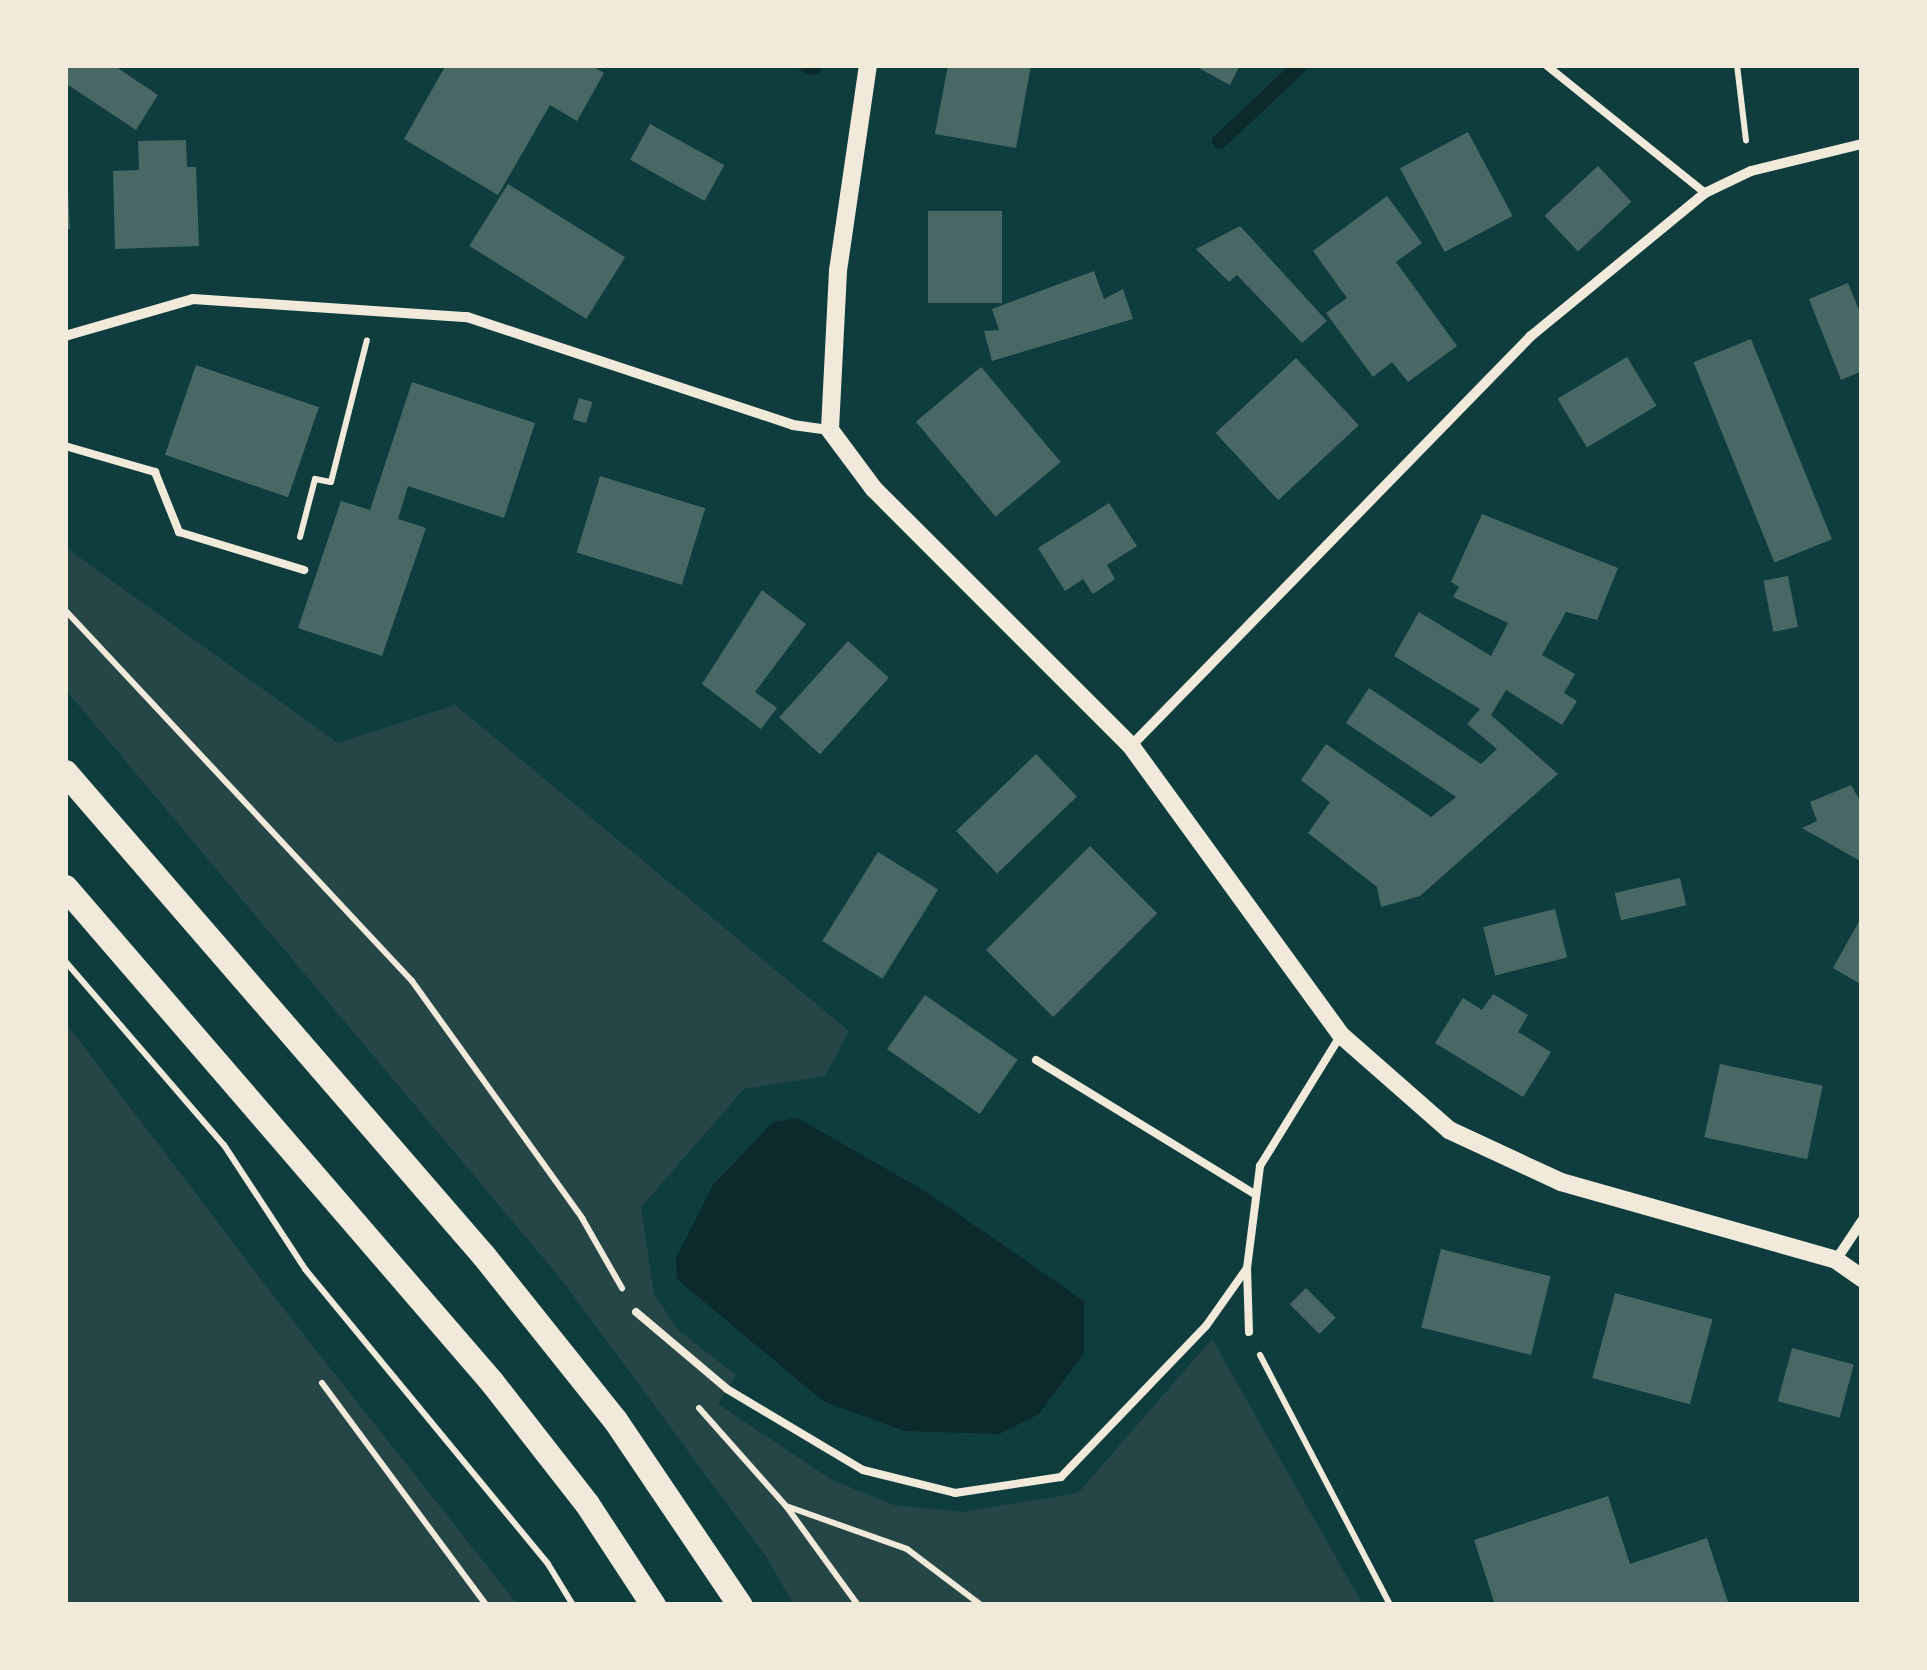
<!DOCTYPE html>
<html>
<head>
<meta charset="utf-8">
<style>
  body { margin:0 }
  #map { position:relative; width:1927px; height:1670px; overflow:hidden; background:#0f3d3e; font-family:"Fira Sans Condensed",sans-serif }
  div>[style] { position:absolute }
  .green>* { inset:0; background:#244646 }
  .water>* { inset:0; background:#0a2a2b }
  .stream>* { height:15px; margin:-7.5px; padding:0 7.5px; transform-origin:7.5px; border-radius:7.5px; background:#0a2a2b }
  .building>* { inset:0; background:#486865; transform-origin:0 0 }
  .path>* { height:6px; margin:-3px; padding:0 3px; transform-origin:3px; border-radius:3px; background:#f1e9da }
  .service>* { height:8px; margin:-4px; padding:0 4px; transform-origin:4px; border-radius:4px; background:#f1e9da }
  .minor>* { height:10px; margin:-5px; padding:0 5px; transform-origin:5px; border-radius:5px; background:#f1e9da }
  .tertiary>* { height:18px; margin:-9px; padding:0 9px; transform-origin:9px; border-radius:9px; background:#f1e9da }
  .primary>* { height:25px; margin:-12.5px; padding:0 12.5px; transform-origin:12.5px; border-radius:12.5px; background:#f1e9da }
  span { translate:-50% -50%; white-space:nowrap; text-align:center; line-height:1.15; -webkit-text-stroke:8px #f1e9da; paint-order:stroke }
  .frame { position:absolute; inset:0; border:68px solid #f1e9da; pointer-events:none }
</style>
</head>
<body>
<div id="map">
  <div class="green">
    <i style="clip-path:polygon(65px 547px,338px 743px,455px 705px,849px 1031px,825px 1076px,744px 1089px,641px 1207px,654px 1294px,678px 1330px,736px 1375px,718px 1404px,832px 1480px,894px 1505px,962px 1512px,1078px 1493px,1212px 1339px,1363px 1605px,794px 1605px,767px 1558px,561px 1279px,65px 689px)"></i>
    <i style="clip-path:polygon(65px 1022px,296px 1325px,518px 1605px,65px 1605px)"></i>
  </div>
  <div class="water">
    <i style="clip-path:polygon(798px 1118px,928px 1193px,1084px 1301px,1084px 1353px,1039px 1414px,999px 1434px,904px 1431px,823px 1401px,677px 1279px,676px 1258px,713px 1185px,773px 1122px)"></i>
  </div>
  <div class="stream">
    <i style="left:806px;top:65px;width:8px;rotate:14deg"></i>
    <i style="left:1219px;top:141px;width:111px;rotate:-43.2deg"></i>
  </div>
  <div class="building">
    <i style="clip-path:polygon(65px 65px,113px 65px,158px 95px,136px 130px,65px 83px)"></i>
    <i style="clip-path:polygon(446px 65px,590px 65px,604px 73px,577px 121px,550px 105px,498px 195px,404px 139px)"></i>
    <i style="clip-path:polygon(948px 65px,1031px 65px,1016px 148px,935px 134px)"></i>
    <i style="clip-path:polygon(1193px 65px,1240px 65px,1230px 85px)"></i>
    <i style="left:650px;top:124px;width:85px;height:41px;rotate:29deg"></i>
    <i style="left:1468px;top:132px;width:95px;height:77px;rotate:62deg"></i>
    <i style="clip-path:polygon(186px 140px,187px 167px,196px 167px,199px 246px,115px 249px,113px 171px,139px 170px,138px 141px)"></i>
    <i style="left:1598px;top:166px;width:49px;height:73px;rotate:47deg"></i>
    <i style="left:508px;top:184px;width:138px;height:73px;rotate:32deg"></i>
    <i style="clip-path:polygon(65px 192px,68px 192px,70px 229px,65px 229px)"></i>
    <i style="clip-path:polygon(1387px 196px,1422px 243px,1396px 262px,1457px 346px,1408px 382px,1392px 362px,1373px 377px,1326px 313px,1347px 298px,1313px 251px)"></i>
    <i style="left:928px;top:211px;width:74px;height:92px"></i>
    <i style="clip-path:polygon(1240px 226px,1327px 321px,1302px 343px,1237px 275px,1229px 282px,1196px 249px)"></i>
    <i style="clip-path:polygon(1094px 271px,1104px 299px,1123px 289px,1133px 319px,992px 361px,984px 331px,999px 330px,992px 309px)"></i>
    <i style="clip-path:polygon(1848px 283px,1862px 317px,1862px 371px,1841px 380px,1809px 299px)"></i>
    <i style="left:1751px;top:339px;width:216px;height:62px;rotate:68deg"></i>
    <i style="left:1627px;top:357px;width:57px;height:81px;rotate:59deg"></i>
    <i style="left:1296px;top:358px;width:92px;height:110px;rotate:47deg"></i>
    <i style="left:196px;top:365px;width:130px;height:95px;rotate:19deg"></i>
    <i style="left:981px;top:367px;width:124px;height:85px;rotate:50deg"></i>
    <i style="clip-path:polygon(412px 382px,535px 423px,504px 518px,408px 486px,398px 519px,426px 528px,382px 656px,298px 628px,341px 501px,370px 510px)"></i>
    <i style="left:579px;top:398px;width:14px;height:22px;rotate:17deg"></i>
    <i style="left:600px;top:476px;width:110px;height:80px;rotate:17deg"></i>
    <i style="clip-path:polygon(1109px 503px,1137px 546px,1107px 565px,1115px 579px,1093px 594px,1083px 579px,1065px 591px,1038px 548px)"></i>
    <i style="clip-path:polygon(1482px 514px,1618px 568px,1597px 620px,1566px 612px,1542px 655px,1575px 674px,1564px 693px,1577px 701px,1562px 725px,1506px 690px,1491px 715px,1558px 774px,1420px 896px,1381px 907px,1377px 887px,1308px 833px,1330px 802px,1301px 780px,1326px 744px,1431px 817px,1456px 797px,1346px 723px,1369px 688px,1481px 764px,1497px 749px,1467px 724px,1480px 709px,1394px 656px,1419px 612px,1491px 656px,1508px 623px,1453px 597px,1459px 587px,1451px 582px)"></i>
    <i style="left:1788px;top:576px;width:52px;height:25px;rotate:79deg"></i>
    <i style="clip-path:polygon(762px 590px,806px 624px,755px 692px,777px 708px,761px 729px,702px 684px)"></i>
    <i style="left:848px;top:641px;width:55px;height:103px;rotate:42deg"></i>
    <i style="left:1036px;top:754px;width:59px;height:111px;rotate:46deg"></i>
    <i style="clip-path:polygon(1851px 785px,1862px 804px,1862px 862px,1802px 828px,1817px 821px,1810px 802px)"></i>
    <i style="left:1090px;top:846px;width:95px;height:147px;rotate:45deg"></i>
    <i style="left:878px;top:852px;width:71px;height:105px;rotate:32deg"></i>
    <i style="left:1680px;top:878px;width:28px;height:67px;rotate:77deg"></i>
    <i style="left:1555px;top:909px;width:50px;height:74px;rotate:76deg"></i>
    <i style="clip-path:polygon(1862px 916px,1862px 985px,1833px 968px)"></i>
    <i style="clip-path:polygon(1493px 994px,1528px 1015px,1518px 1032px,1551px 1052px,1523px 1097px,1435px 1043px,1463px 998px,1482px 1010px)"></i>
    <i style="left:925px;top:995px;width:113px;height:66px;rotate:35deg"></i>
    <i style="left:1720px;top:1064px;width:105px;height:75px;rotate:12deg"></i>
    <i style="left:1441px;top:1249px;width:113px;height:81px;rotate:14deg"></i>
    <i style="left:1306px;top:1288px;width:42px;height:23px;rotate:45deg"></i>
    <i style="left:1615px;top:1293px;width:101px;height:88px;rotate:15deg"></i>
    <i style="left:1792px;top:1348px;width:64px;height:55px;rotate:15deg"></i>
    <i style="clip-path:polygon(1608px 1496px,1630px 1564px,1707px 1538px,1729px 1605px,1495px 1605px,1474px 1540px)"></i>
  </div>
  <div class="path">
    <i style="left:1737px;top:65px;width:76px;rotate:83.2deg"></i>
    <i style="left:300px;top:537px;width:60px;rotate:-75.5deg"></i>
    <i style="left:315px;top:479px;width:16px;rotate:11deg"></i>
    <i style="left:331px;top:482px;width:146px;rotate:-75.8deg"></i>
    <i style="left:65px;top:610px;width:508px;rotate:46.91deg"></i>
    <i style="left:412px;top:981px;width:292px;rotate:54.3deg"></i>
    <i style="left:582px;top:1218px;width:81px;rotate:60.3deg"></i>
    <i style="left:65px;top:961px;width:243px;rotate:49.2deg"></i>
    <i style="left:224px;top:1145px;width:148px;rotate:56.8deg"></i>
    <i style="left:305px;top:1269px;width:382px;rotate:50.5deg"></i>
    <i style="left:548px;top:1564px;width:48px;rotate:58.6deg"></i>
    <i style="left:1260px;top:1355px;width:282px;rotate:62.5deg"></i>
    <i style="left:322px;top:1383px;width:276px;rotate:53.5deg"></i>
    <i style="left:699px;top:1408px;width:131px;rotate:48.4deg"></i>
    <i style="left:786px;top:1506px;width:122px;rotate:54deg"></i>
    <i style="left:789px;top:1507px;width:125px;rotate:19.6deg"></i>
    <i style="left:907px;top:1549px;width:93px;rotate:37.1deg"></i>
  </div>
  <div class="service">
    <i style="left:1546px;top:65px;width:204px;rotate:38.8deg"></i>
    <i style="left:65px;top:446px;width:94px;rotate:16.1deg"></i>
    <i style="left:155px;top:472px;width:65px;rotate:68.2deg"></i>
    <i style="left:179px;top:532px;width:131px;rotate:16.9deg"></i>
    <i style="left:1036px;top:1060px;width:258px;rotate:31.5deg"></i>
    <i style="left:636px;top:1312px;width:119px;rotate:40.2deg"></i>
    <i style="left:727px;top:1389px;width:158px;rotate:30.8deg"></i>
    <i style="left:863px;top:1470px;width:95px;rotate:14deg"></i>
    <i style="left:955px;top:1493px;width:107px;rotate:-8.6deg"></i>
    <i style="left:1061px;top:1477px;width:209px;rotate:-46.2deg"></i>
    <i style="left:1206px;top:1326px;width:71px;rotate:-54.7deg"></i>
    <i style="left:1249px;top:1332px;width:64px;rotate:-91.8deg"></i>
    <i style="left:1247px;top:1268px;width:103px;rotate:-82.7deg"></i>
    <i style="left:1260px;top:1166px;width:154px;rotate:-58.3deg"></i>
  </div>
  <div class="minor">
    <i style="left:65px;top:336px;width:133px;rotate:-16.1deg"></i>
    <i style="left:193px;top:299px;width:275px;rotate:3.8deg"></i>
    <i style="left:467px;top:317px;width:343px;rotate:18.3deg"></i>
    <i style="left:793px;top:425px;width:37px;rotate:8deg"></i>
    <i style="left:1131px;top:746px;width:573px;rotate:-45.71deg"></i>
    <i style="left:1531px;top:336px;width:225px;rotate:-39.4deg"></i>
    <i style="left:1705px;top:193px;width:51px;rotate:-25.6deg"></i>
    <i style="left:1751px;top:171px;width:114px;rotate:-13.7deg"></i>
    <i style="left:1836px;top:1260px;width:47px;rotate:-56.3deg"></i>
  </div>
  <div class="tertiary">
    <i style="left:868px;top:65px;width:208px;rotate:98.3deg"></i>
    <i style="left:838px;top:271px;width:159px;rotate:92.9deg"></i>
    <i style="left:830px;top:430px;width:74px;rotate:53.3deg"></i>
    <i style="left:874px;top:489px;width:363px;rotate:45deg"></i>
    <i style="left:1131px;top:746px;width:357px;rotate:54deg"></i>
    <i style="left:1341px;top:1035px;width:144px;rotate:41.3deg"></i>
    <i style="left:1449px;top:1130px;width:123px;rotate:24.9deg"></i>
    <i style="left:1561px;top:1182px;width:286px;rotate:15.8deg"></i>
    <i style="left:1836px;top:1260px;width:32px;rotate:35deg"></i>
  </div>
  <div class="primary">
    <i style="left:65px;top:772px;width:640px;rotate:49.12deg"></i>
    <i style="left:484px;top:1256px;width:210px;rotate:51.4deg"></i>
    <i style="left:615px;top:1420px;width:223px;rotate:56deg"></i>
    <i style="left:65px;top:887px;width:652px;rotate:49.23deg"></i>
    <i style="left:491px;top:1381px;width:156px;rotate:52deg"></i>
    <i style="left:587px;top:1504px;width:121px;rotate:56.8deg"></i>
  </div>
  <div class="frame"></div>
</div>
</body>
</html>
